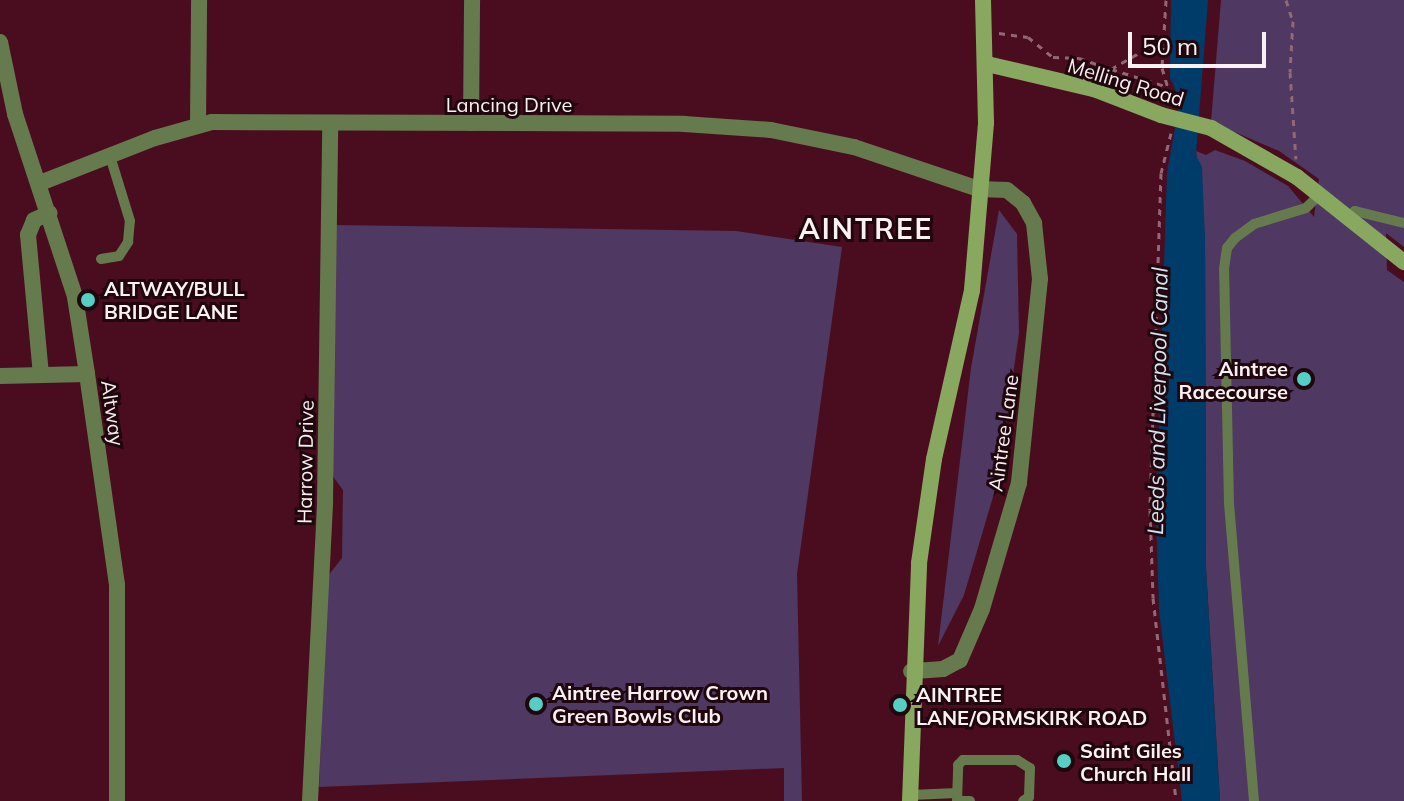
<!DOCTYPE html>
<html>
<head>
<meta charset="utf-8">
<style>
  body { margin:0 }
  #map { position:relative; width:1404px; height:801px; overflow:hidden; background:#4a0d1f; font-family:Mulish,sans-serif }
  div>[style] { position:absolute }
  .green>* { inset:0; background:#4f3862 }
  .water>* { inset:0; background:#003c69 }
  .path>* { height:3px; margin-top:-1.5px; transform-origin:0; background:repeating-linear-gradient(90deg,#916874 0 6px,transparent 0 12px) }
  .lane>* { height:10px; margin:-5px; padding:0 5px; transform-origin:5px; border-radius:5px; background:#657a4d }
  .street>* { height:16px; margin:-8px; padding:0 8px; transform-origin:8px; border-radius:8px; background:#657a4d }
  .secondary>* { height:16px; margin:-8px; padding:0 8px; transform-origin:8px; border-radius:8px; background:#88a85f }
  .secondary-bridge>* { height:16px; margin:-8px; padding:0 8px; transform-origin:8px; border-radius:8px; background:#88a85f }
  .dots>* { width:22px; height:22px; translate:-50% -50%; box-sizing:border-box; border:4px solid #20070d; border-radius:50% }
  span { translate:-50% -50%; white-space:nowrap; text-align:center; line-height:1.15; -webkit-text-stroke:6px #20070d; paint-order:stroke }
  .street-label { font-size:20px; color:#faf1f2 }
  .poi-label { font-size:20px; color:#faf1f2; font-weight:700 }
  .left { translate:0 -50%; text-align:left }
  .right { translate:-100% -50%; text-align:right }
  .water-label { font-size:22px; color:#d5e4f2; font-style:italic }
  .district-label { font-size:28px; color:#faf1f2; font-weight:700; letter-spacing:2px }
  .scale { position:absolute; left:1128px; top:32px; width:138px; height:36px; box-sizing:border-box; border:4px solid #faf1f2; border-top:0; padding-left:10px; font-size:24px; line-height:28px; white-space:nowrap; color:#faf1f2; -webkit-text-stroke:6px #20070d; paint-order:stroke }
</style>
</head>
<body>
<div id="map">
  <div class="green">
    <i style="clip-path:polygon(1221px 0,1404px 0,1404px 247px,1386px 233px,1387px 270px,1404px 282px,1404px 801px,1220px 801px,1206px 568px,1205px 239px,1196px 151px,1206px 155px,1215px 150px,1245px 161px,1288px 186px,1314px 217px,1319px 179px,1279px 151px,1211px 122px)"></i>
    <i style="clip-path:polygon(999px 210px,1017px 234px,1019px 333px,998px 480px,964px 595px,938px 646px,971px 368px)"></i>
    <i style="clip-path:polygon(335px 225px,736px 231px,842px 247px,797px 574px,802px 801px,784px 801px,784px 768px,319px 787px,328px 576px,342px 558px,343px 490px,329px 471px)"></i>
  </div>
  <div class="water">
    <i style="clip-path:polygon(1171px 0,1208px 0,1196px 155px,1202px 167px,1205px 239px,1206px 568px,1220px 801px,1182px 801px,1159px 610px,1156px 514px,1167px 173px,1180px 100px,1170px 78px)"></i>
  </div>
  <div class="path">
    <i style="left:1166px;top:0;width:68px;rotate:93.4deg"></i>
    <i style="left:1162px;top:68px;width:31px;rotate:73deg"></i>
    <i style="left:1286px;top:0;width:22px;rotate:72deg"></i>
    <i style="left:1293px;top:21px;width:51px;rotate:93.4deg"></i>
    <i style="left:1290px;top:72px;width:87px;rotate:86.1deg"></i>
    <i style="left:999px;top:33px;width:29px;rotate:8deg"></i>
    <i style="left:1028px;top:37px;width:32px;rotate:39deg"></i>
    <i style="left:1053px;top:57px;width:26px;rotate:2deg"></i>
    <i style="left:1079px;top:58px;width:34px;rotate:19deg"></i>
    <i style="left:1111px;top:69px;width:62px;rotate:-29.9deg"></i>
    <i style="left:1111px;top:69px;width:57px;rotate:17.5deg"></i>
    <i style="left:1171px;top:133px;width:41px;rotate:104deg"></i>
    <i style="left:1161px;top:173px;width:337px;rotate:91.9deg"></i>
    <i style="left:1150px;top:510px;width:88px;rotate:88deg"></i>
    <i style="left:1153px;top:598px;width:204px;rotate:83.5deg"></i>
  </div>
  <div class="lane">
    <i style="left:1346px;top:219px;width:12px;rotate:-42deg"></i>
    <i style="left:1355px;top:211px;width:50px;rotate:13.8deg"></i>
    <i style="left:101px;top:259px;width:18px;rotate:-9deg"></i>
    <i style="left:119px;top:256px;width:17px;rotate:-57deg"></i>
    <i style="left:128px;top:242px;width:21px;rotate:-85deg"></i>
    <i style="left:130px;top:221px;width:68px;rotate:-107.1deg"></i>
    <i style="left:911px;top:795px;width:46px;rotate:-2.5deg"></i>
    <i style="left:957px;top:801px;width:36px;rotate:-88deg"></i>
    <i style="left:958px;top:765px;width:7px;rotate:-45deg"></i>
    <i style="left:963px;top:760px;width:54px"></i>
    <i style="left:1017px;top:760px;width:15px;rotate:32deg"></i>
    <i style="left:1030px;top:768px;width:29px;rotate:92deg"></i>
    <i style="left:1029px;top:797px;width:7px;rotate:146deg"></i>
    <i style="left:958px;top:801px;width:12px"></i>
    <i style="left:1254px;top:801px;width:298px;rotate:-94.8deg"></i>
    <i style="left:1229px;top:504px;width:235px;rotate:-91.2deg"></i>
    <i style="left:1224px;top:269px;width:21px;rotate:-82deg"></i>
    <i style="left:1227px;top:248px;width:13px;rotate:-51deg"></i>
    <i style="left:1235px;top:238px;width:24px;rotate:-36deg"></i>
    <i style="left:1254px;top:224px;width:54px;rotate:-17.1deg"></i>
    <i style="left:1306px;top:208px;width:16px;rotate:-45deg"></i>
  </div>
  <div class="street">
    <i style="left:0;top:42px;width:74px;rotate:78.2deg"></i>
    <i style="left:15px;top:114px;width:193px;rotate:71.8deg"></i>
    <i style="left:75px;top:297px;width:78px;rotate:81.1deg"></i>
    <i style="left:87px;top:374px;width:213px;rotate:81.9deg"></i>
    <i style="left:117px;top:585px;width:216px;rotate:90deg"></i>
    <i style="left:471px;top:123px;width:123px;rotate:-89.5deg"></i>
    <i style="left:198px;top:125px;width:125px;rotate:-89.5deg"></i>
    <i style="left:40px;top:183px;width:123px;rotate:-21.4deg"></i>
    <i style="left:155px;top:138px;width:59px;rotate:-15.7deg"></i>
    <i style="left:212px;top:122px;width:472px;rotate:0.2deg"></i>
    <i style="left:684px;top:124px;width:87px;rotate:3.9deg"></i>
    <i style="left:771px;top:130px;width:85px;rotate:11.6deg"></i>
    <i style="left:854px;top:147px;width:132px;rotate:18.6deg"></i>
    <i style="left:979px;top:189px;width:28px;rotate:2deg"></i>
    <i style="left:1007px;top:190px;width:21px;rotate:39deg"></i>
    <i style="left:1023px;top:203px;width:23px;rotate:61deg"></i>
    <i style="left:1034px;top:223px;width:56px;rotate:83.9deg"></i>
    <i style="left:1040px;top:279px;width:205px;rotate:95.9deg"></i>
    <i style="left:1019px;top:483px;width:131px;rotate:106.4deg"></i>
    <i style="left:982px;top:609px;width:56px;rotate:113.3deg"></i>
    <i style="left:960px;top:660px;width:19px;rotate:152deg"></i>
    <i style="left:943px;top:669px;width:32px;rotate:176deg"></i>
    <i style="left:41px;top:375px;width:141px;rotate:-95.3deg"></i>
    <i style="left:28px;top:235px;width:16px;rotate:-68deg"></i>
    <i style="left:34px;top:220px;width:17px;rotate:-24deg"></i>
    <i style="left:0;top:376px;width:87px;rotate:-1.3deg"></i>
    <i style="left:310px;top:801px;width:300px;rotate:-87.1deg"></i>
    <i style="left:325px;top:501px;width:377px;rotate:-89.2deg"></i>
  </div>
  <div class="secondary">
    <i style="left:987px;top:64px;width:110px;rotate:13.2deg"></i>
    <i style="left:1094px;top:89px;width:72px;rotate:21.2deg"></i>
    <i style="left:1211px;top:128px;width:99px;rotate:29.7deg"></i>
    <i style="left:1297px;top:177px;width:137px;rotate:38.5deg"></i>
    <i style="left:910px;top:801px;width:238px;rotate:-87.8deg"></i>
    <i style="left:919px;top:563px;width:105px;rotate:-81.8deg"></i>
    <i style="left:934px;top:459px;width:173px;rotate:-77.3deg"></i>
    <i style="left:972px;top:290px;width:168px;rotate:-85.2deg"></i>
    <i style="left:986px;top:123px;width:123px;rotate:-91.4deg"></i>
  </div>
  <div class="secondary-bridge">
    <i style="left:1161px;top:115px;width:52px;rotate:14.6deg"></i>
  </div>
  <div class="dots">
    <i style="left:88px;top:300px;background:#55cec4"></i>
    <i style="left:1304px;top:379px;background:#55cec4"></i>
    <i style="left:536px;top:704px;background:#55cec4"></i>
    <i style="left:900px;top:705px;background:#55cec4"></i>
    <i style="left:1064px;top:761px;background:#55cec4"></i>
  </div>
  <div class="street-label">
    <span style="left:1126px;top:82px;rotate:17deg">Melling Road</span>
    <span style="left:509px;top:104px">Lancing Drive</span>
    <span style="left:113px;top:413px;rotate:82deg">Altway</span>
    <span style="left:1003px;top:433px;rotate:-82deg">Aintree Lane</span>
    <span style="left:305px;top:462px;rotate:-89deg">Harrow Drive</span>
  </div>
  <div class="poi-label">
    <span class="left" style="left:104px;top:300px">ALTWAY/BULL<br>BRIDGE LANE</span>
    <span class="right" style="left:1288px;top:380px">Aintree<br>Racecourse</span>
    <span class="left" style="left:552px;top:704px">Aintree Harrow Crown<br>Green Bowls Club</span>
    <span class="left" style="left:916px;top:706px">AINTREE<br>LANE/ORMSKIRK ROAD</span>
    <span class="left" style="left:1080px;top:762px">Saint Giles<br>Church Hall</span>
  </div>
  <div class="water-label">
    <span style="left:1158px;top:401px;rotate:-89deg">Leeds and Liverpool Canal</span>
  </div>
  <div class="district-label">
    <span style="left:866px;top:229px">AINTREE</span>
  </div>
  <div class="scale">50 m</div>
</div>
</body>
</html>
